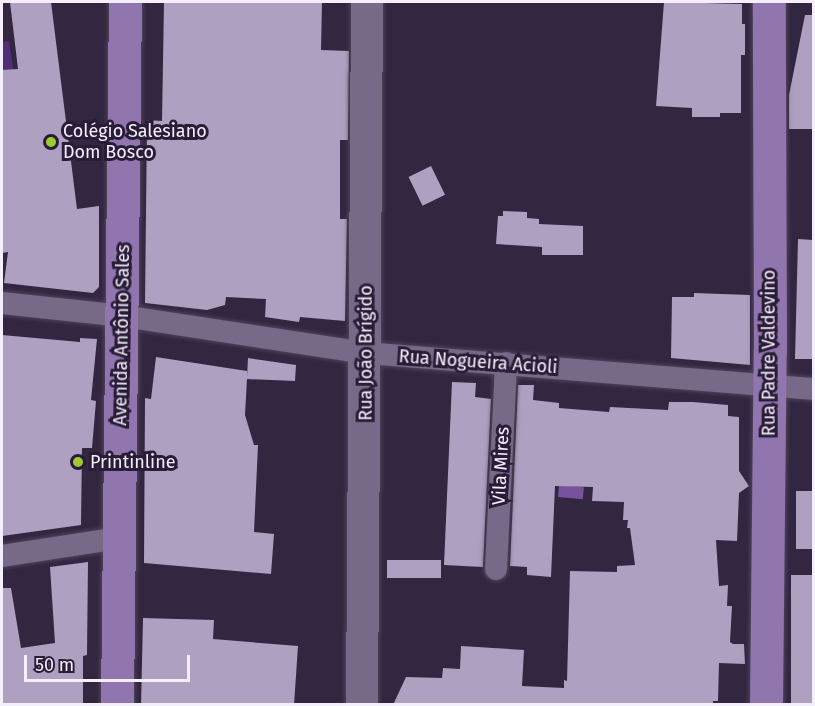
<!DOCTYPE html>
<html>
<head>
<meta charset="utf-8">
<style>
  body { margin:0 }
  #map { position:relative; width:815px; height:706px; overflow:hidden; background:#322641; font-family:"Fira Sans",sans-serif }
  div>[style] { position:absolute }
  .green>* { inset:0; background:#522f75 }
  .water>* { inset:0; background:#77539e; transform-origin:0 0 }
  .building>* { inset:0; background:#aea0c1; transform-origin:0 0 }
  .roads { filter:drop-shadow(0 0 2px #4e445a) drop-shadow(0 0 2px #4e445a) }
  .street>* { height:22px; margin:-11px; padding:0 11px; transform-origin:11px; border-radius:11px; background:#776988 }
  .secondary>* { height:32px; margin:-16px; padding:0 16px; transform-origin:16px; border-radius:16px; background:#776988 }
  .primary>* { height:33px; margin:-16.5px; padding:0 16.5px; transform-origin:16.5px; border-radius:16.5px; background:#9075ae }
  .dots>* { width:16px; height:16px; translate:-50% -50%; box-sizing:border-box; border:3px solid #291c36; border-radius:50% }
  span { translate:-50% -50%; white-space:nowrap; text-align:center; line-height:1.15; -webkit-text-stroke:6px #291c36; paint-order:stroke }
  .poi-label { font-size:18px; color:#f4eefd }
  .left { translate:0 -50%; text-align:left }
  .street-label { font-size:18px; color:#f4eefd }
  .frame { position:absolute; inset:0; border:3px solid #f4eefd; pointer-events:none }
  .scale { position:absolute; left:24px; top:655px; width:166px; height:27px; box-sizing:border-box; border:3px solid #f4eefd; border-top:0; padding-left:8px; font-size:18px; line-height:21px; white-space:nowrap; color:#f4eefd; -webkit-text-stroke:4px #291c36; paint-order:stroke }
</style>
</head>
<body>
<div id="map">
  <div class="green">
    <i style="clip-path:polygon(9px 41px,20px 115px,2px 118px,2px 42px)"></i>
  </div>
  <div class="water">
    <i style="left:559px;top:485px;width:25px;height:12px;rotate:5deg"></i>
  </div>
  <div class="building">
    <i style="clip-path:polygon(10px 2px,51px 2px,77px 209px,99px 206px,99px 287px,93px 293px,4px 283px,8px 252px,2px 253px,2px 70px,18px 69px)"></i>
    <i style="clip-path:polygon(164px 2px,322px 2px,321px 50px,349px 51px,348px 140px,340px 140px,340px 219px,347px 219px,345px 321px,300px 317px,299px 322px,265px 317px,266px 299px,226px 297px,225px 305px,207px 310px,145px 303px,147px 120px,162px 121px)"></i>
    <i style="clip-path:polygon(664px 2px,742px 4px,742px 24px,745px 24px,745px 55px,741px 55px,741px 113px,720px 113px,720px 117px,692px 117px,692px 108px,656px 106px)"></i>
    <i style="clip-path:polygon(805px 15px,813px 15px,813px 129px,789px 129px,789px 95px)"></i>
    <i style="left:431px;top:166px;width:32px;height:25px;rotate:64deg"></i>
    <i style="clip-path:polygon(503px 211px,527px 212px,527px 218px,539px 219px,539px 224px,583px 226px,583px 255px,542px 255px,542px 247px,496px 244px,498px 216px,503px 216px)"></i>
    <i style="clip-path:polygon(798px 239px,813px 240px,813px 359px,795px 359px)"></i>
    <i style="clip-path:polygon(694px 293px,750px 295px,750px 365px,671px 358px,672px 297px,694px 297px)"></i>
    <i style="clip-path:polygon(2px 335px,80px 342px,80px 338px,97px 339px,91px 400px,96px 401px,92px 448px,82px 448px,81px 525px,2px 536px)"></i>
    <i style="clip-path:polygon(156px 357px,247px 371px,247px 377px,248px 358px,296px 365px,295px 381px,247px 379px,245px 415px,254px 445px,258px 445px,254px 532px,274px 534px,271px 574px,144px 563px,145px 398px,151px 399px)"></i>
    <i style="clip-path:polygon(452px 382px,476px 383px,475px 397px,491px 399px,483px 567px,444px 565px)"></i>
    <i style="clip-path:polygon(518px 385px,534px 385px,533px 400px,559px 403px,559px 408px,609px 412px,610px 407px,668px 410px,669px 402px,693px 402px,728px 405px,728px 416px,739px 417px,739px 471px,749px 486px,739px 493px,737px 541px,716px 540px,719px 586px,728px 585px,727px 606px,732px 606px,730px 642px,733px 644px,744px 644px,745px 664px,719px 663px,718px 701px,713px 701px,713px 705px,393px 705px,406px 677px,442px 678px,443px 668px,460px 669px,461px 646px,524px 650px,522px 686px,564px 688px,564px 680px,567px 681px,570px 571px,617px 572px,617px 566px,635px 565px,630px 528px,627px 528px,628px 520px,623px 520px,624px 502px,592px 501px,593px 487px,555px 486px,551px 577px,527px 575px,527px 567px,510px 566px)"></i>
    <i style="left:813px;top:491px;width:58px;height:17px;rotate:90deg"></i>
    <i style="left:387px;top:560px;width:54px;height:18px"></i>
    <i style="clip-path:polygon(88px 562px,87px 655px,83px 656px,83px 705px,2px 705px,2px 588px,11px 588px,21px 648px,55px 643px,50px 567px)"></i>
    <i style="left:791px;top:575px;width:22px;height:130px"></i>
    <i style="clip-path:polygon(143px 618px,214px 620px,213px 639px,298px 646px,294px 705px,141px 705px)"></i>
  </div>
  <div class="roads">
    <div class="street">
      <i style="left:2px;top:303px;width:122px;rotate:6.1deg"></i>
      <i style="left:123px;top:316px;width:246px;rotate:8.7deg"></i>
      <i style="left:366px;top:353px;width:449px;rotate:4.6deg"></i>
      <i style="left:2px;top:556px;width:118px;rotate:-8.7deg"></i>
      <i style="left:496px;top:569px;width:206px;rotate:-87.2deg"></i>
    </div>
    <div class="secondary">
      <i style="left:362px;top:704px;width:702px;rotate:-89.59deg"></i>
    </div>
    <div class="primary">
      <i style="left:117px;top:704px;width:702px;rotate:-89.35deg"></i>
      <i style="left:766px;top:704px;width:354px;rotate:-89.4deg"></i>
      <i style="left:770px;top:350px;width:348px;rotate:-90.2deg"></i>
    </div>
  </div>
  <div class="dots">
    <i style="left:51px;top:142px;background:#9eca2f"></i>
    <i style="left:78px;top:462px;background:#9eca2f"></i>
  </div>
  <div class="poi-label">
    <span class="left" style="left:63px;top:142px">Colégio Salesiano<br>Dom Bosco</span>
    <span class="left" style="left:90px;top:462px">Printinline</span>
  </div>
  <div class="street-label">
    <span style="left:122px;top:335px;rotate:-89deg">Avenida Antônio Sales</span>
    <span style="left:366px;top:353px;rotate:-90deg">Rua João Brígido</span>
    <span style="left:769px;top:353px;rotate:-90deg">Rua Padre Valdevino</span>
    <span style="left:478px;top:362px;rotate:4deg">Rua Nogueira Acioli</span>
    <span style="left:501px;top:466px;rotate:-87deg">Vila Mires</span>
  </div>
  <div class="frame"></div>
  <div class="scale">50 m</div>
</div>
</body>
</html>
